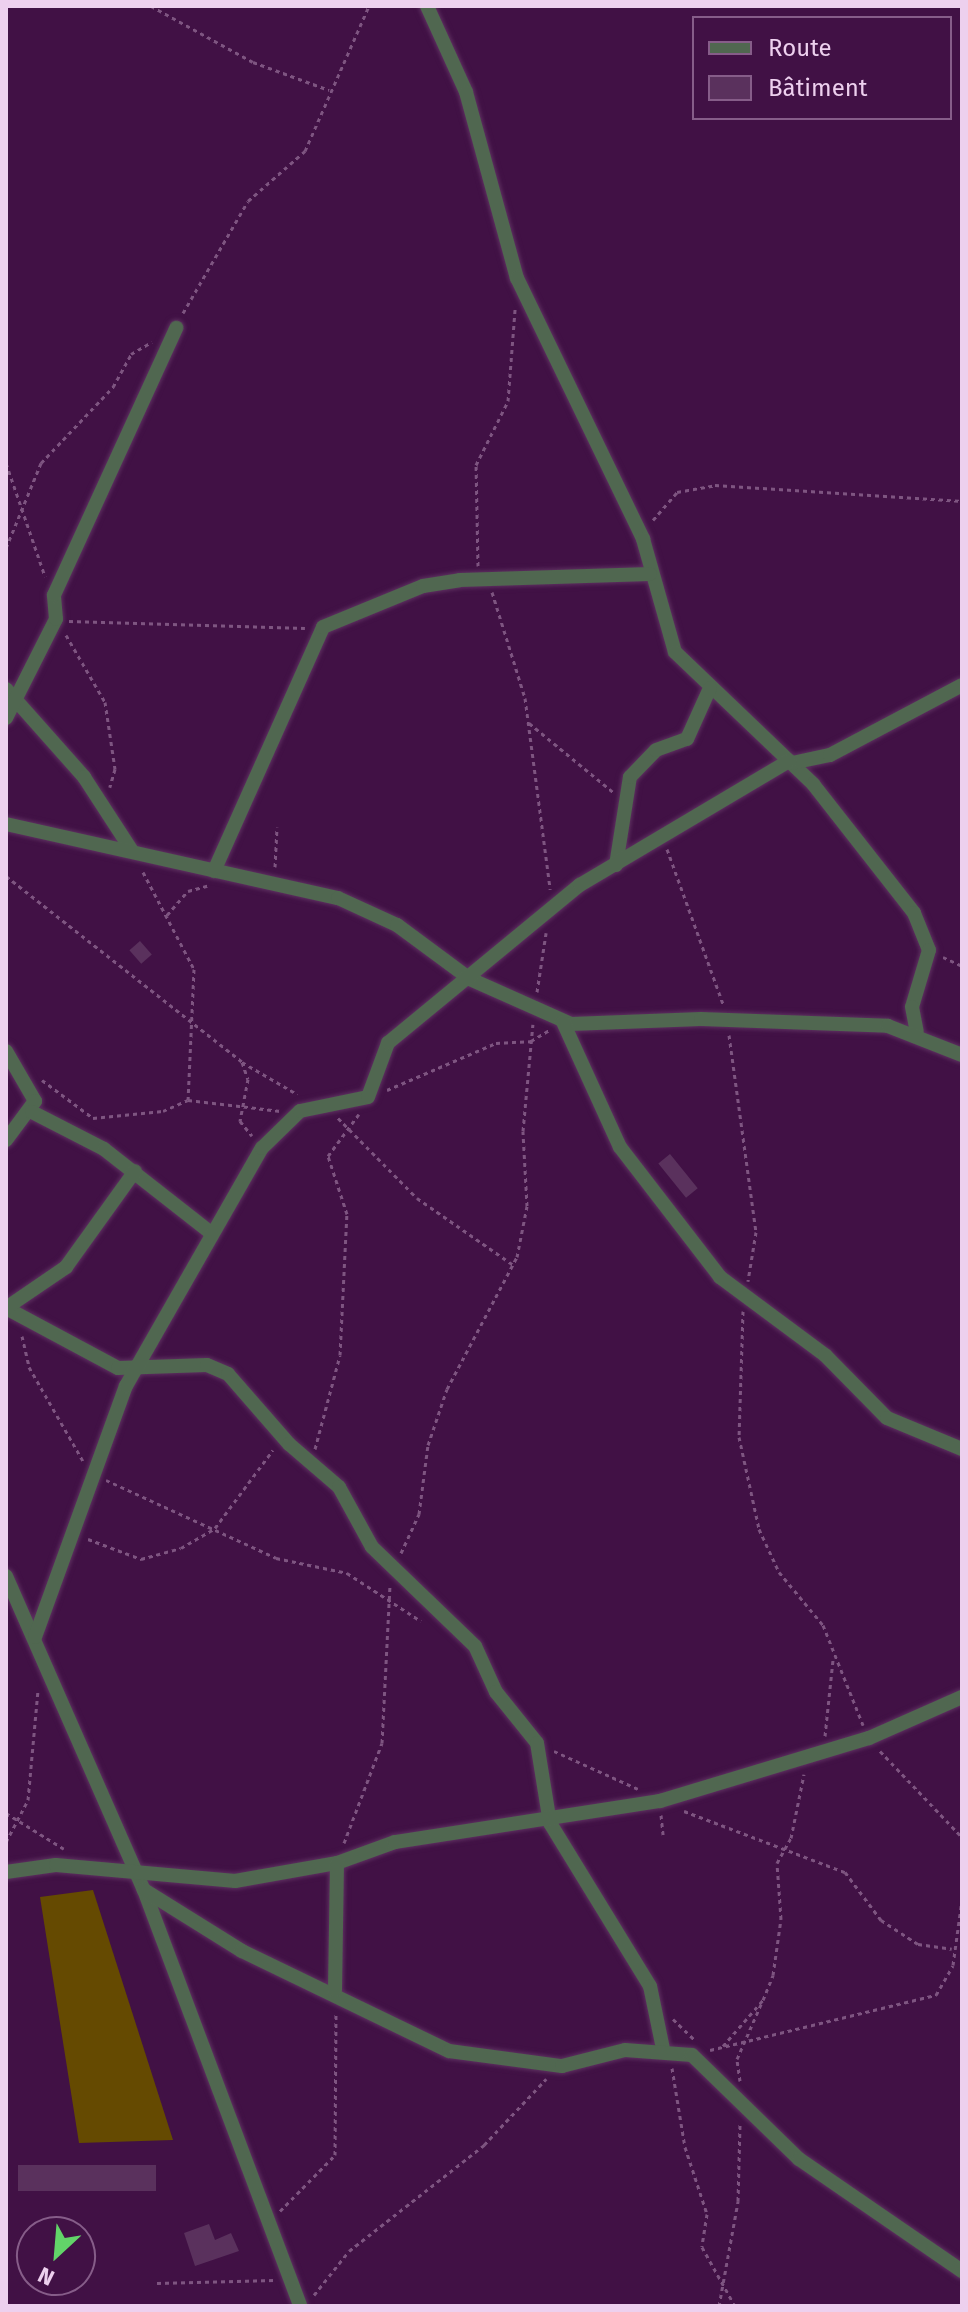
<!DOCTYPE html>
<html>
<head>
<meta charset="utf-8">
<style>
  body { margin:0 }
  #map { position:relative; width:968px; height:2312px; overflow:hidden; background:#411145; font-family:"Fira Sans",sans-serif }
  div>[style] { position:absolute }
  .forest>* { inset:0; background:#654a01 }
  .building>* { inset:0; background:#5a315d; transform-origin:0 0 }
  .path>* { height:3px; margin-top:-1.5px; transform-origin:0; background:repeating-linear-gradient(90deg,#7e5581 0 4px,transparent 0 8px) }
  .roads { filter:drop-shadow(0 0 2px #5d3060) drop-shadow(0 0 2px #5d3060) }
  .street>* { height:14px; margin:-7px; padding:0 7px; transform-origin:7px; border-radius:7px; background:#506750 }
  span { translate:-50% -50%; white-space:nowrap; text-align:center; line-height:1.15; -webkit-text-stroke:6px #411145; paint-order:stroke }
  .frame { position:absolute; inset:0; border:8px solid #edd0ee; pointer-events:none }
  .legend { position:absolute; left:692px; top:16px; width:260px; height:104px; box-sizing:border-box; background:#411145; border:2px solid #865d89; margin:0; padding:10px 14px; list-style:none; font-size:24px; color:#edd0ee }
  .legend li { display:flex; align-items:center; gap:16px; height:40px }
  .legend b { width:40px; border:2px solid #865d89 }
  .north { position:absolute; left:16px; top:2216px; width:80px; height:80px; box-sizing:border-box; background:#411145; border:2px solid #865d89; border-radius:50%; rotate:206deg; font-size:22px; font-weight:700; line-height:32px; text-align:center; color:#edd0ee }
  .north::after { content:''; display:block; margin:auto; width:28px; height:36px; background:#62d469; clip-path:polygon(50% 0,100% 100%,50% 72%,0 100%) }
</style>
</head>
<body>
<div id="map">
  <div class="forest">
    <i style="clip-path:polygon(93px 1890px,173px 2140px,79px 2143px,40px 1897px)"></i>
  </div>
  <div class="building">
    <i style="left:140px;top:941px;width:18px;height:14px;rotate:49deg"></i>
    <i style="left:670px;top:1154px;width:44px;height:15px;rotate:51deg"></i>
    <i style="left:156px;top:2165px;width:26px;height:138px;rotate:90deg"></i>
    <i style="clip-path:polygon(209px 2224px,215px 2240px,231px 2233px,239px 2251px,195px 2266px,184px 2233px)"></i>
  </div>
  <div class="path">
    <i style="left:151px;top:6px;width:116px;rotate:28.8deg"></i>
    <i style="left:253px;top:62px;width:81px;rotate:20.2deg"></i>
    <i style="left:6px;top:69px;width:35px;rotate:90deg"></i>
    <i style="left:183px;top:313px;width:129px;rotate:-59.9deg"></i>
    <i style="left:248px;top:201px;width:76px;rotate:-41.3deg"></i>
    <i style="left:305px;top:151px;width:158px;rotate:-66.2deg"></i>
    <i style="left:6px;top:463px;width:120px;rotate:71deg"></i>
    <i style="left:653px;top:520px;width:37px;rotate:-49deg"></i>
    <i style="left:677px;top:492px;width:39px;rotate:-10deg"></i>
    <i style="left:715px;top:485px;width:248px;rotate:3.7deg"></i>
    <i style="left:6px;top:548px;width:92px;rotate:-67.6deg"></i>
    <i style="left:41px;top:463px;width:105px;rotate:-46.5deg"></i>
    <i style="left:113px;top:387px;width:38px;rotate:-61deg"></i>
    <i style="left:131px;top:354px;width:24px;rotate:-30deg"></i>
    <i style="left:478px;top:566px;width:101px;rotate:-91.1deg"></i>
    <i style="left:476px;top:465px;width:72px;rotate:-63.4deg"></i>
    <i style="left:508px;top:401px;width:92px;rotate:-85.6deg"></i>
    <i style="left:492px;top:592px;width:111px;rotate:72.7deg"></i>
    <i style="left:525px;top:698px;width:193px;rotate:82.5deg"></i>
    <i style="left:69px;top:621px;width:236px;rotate:1.7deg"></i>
    <i style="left:66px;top:635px;width:78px;rotate:59.8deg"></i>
    <i style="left:105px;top:702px;width:68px;rotate:81.5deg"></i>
    <i style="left:115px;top:769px;width:19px;rotate:106deg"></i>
    <i style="left:529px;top:723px;width:109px;rotate:39.4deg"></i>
    <i style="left:667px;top:849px;width:165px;rotate:70.1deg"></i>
    <i style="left:275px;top:867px;width:40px;rotate:-87.1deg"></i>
    <i style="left:143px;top:872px;width:110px;rotate:62.3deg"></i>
    <i style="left:194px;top:969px;width:131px;rotate:92.6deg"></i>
    <i style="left:6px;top:876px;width:300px;rotate:38.2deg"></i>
    <i style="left:242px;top:1062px;width:18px;rotate:71deg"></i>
    <i style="left:248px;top:1079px;width:43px;rotate:100.8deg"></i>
    <i style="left:240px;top:1121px;width:19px;rotate:51deg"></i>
    <i style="left:167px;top:915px;width:32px;rotate:-49deg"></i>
    <i style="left:188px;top:891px;width:20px;rotate:-15deg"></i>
    <i style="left:943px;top:957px;width:21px;rotate:25deg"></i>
    <i style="left:537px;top:992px;width:60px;rotate:-81.3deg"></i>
    <i style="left:729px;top:1035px;width:199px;rotate:82.2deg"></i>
    <i style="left:756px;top:1232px;width:50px;rotate:99.3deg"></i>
    <i style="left:242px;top:1062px;width:64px;rotate:30.2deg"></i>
    <i style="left:42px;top:1080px;width:64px;rotate:36.7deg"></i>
    <i style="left:93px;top:1118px;width:70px;rotate:-5.7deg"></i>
    <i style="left:163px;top:1111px;width:27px;rotate:-24deg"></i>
    <i style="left:188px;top:1100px;width:93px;rotate:6.8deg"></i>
    <i style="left:387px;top:1090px;width:119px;rotate:-23.3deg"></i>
    <i style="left:496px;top:1043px;width:35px;rotate:-3deg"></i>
    <i style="left:531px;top:1041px;width:21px;rotate:-31deg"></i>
    <i style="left:338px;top:1118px;width:112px;rotate:45.4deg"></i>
    <i style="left:417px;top:1198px;width:116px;rotate:34.8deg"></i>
    <i style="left:962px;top:1124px;width:28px;rotate:90deg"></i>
    <i style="left:743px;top:1311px;width:126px;rotate:91.8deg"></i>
    <i style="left:739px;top:1437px;width:94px;rotate:77.7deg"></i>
    <i style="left:759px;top:1529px;width:47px;rotate:65.1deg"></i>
    <i style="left:779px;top:1572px;width:69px;rotate:50.3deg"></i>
    <i style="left:823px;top:1625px;width:108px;rotate:68.2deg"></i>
    <i style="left:22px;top:1336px;width:32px;rotate:77deg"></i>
    <i style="left:29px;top:1367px;width:108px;rotate:60.1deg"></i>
    <i style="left:315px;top:1449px;width:97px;rotate:-75.1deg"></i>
    <i style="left:340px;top:1355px;width:141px;rotate:-87.2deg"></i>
    <i style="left:347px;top:1214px;width:61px;rotate:-108.1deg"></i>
    <i style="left:328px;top:1156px;width:52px;rotate:-53.6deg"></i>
    <i style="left:106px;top:1480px;width:187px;rotate:24.6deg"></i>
    <i style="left:276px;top:1558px;width:73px;rotate:11.9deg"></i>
    <i style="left:347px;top:1573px;width:88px;rotate:33deg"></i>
    <i style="left:88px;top:1539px;width:57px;rotate:20.7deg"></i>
    <i style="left:141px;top:1559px;width:41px;rotate:-15.4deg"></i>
    <i style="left:181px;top:1548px;width:39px;rotate:-30deg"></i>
    <i style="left:215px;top:1528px;width:97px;rotate:-53.4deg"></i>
    <i style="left:401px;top:1553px;width:43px;rotate:-65.2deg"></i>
    <i style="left:419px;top:1514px;width:70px;rotate:-82.6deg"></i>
    <i style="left:428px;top:1445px;width:59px;rotate:-71.3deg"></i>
    <i style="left:447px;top:1389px;width:149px;rotate:-62.1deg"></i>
    <i style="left:517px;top:1257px;width:52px;rotate:-78.9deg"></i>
    <i style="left:527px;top:1206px;width:75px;rotate:-93.1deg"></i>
    <i style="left:523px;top:1131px;width:107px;rotate:-84.7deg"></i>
    <i style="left:825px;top:1736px;width:76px;rotate:-84deg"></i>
    <i style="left:554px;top:1751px;width:92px;rotate:24.3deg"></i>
    <i style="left:880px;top:1751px;width:119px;rotate:46.4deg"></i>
    <i style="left:684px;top:1811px;width:172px;rotate:20.8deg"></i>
    <i style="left:845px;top:1872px;width:60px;rotate:53.1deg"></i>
    <i style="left:881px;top:1920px;width:44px;rotate:33deg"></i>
    <i style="left:918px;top:1944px;width:34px;rotate:8deg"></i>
    <i style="left:6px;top:1813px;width:68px;rotate:31.8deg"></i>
    <i style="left:661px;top:1815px;width:20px;rotate:84deg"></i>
    <i style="left:6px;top:1842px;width:47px;rotate:-62.4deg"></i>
    <i style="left:28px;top:1800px;width:109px;rotate:-84.8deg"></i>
    <i style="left:344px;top:1843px;width:107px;rotate:-69.2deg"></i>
    <i style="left:382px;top:1743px;width:156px;rotate:-87.1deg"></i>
    <i style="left:673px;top:2019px;width:29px;rotate:44deg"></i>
    <i style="left:723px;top:2046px;width:61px;rotate:-49deg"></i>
    <i style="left:763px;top:2000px;width:27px;rotate:-68deg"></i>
    <i style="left:773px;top:1975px;width:57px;rotate:-81.9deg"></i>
    <i style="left:781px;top:1919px;width:56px;rotate:-94.1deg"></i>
    <i style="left:777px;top:1863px;width:29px;rotate:-61deg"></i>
    <i style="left:791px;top:1838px;width:65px;rotate:-78.5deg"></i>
    <i style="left:710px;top:2050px;width:233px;rotate:-13.7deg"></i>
    <i style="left:936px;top:1995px;width:34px;rotate:-60deg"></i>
    <i style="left:953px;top:1965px;width:67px;rotate:-82.2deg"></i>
    <i style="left:672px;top:2068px;width:80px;rotate:80.7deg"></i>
    <i style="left:685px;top:2147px;width:71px;rotate:71.8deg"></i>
    <i style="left:707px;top:2214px;width:33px;rotate:99deg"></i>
    <i style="left:702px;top:2247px;width:68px;rotate:60.8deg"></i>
    <i style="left:740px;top:2081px;width:22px;rotate:-98deg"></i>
    <i style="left:737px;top:2059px;width:62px;rotate:-66.3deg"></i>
    <i style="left:280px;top:2211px;width:78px;rotate:-45.5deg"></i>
    <i style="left:335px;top:2155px;width:141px;rotate:-89.6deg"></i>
    <i style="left:157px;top:2283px;width:118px;rotate:-1.5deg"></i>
    <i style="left:314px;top:2295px;width:56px;rotate:-51.5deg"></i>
    <i style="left:349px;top:2251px;width:172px;rotate:-38.1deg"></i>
    <i style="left:484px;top:2145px;width:91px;rotate:-46.8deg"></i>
    <i style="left:719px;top:2306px;width:107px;rotate:-79.7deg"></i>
    <i style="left:738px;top:2201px;width:77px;rotate:-88.5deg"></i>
  </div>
  <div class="roads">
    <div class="street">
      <i style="left:427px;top:6px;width:94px;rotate:65.6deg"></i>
      <i style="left:466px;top:92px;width:193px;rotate:74.7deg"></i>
      <i style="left:517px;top:278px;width:290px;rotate:64.2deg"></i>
      <i style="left:643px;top:539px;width:117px;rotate:74.2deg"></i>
      <i style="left:675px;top:652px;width:191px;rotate:43.7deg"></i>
      <i style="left:813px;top:784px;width:164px;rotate:51.9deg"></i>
      <i style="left:914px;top:913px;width:40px;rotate:68deg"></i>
      <i style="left:929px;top:950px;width:59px;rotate:106.6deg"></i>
      <i style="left:912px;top:1007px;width:25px;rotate:79deg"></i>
      <i style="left:6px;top:689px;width:118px;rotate:48.4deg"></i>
      <i style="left:84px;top:777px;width:88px;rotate:57deg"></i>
      <i style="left:6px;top:718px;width:111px;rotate:-63.2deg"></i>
      <i style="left:56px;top:619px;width:24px;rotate:-95deg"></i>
      <i style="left:54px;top:595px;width:294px;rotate:-65.4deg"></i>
      <i style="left:792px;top:763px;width:39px;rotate:-12deg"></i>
      <i style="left:830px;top:755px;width:149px;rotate:-27.9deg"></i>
      <i style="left:6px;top:824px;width:340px;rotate:12.6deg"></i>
      <i style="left:338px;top:898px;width:65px;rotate:24.6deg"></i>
      <i style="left:397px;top:925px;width:91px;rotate:36.5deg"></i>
      <i style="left:470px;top:979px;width:111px;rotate:24deg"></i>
      <i style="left:571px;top:1024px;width:130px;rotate:-2.2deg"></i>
      <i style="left:701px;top:1019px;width:187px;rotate:2.1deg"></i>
      <i style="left:888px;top:1026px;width:79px;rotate:21.4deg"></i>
      <i style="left:616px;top:865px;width:89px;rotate:-81deg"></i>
      <i style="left:630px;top:777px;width:37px;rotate:-46deg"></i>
      <i style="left:656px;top:750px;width:33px;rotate:-20deg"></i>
      <i style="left:687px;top:739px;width:56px;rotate:-65.7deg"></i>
      <i style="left:214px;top:871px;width:267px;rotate:-65.9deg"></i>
      <i style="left:323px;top:627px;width:108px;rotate:-22.3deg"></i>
      <i style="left:423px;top:586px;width:37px;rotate:-9deg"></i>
      <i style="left:460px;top:580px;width:190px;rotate:-1.8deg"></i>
      <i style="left:563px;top:1022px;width:137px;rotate:65.5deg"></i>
      <i style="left:620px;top:1147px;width:164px;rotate:52.4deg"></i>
      <i style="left:720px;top:1277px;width:131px;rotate:36.6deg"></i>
      <i style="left:825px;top:1355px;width:88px;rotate:45.5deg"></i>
      <i style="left:887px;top:1418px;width:81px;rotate:22.5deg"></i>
      <i style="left:6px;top:1051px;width:58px;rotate:59.9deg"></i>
      <i style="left:35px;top:1101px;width:49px;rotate:126.6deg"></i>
      <i style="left:32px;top:1112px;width:81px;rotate:27.2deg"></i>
      <i style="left:104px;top:1149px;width:136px;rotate:38.1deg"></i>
      <i style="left:6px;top:1308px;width:127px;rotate:28.2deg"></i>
      <i style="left:118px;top:1368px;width:89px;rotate:-1.9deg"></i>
      <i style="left:207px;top:1365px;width:23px;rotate:23deg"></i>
      <i style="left:228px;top:1374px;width:93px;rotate:48.9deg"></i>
      <i style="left:289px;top:1444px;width:66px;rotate:40.7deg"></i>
      <i style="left:339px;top:1487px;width:68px;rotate:61.2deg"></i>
      <i style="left:372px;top:1547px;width:143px;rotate:43.9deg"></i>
      <i style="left:475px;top:1646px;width:51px;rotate:65.5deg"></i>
      <i style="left:496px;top:1692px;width:65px;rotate:51.2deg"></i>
      <i style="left:537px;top:1743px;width:81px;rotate:80.8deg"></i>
      <i style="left:550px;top:1823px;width:191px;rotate:58.5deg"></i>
      <i style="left:650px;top:1986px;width:64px;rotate:78.3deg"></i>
      <i style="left:6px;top:1308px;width:73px;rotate:-34.3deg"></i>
      <i style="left:66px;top:1267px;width:118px;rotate:-54.3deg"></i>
      <i style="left:6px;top:1576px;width:343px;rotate:66.3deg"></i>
      <i style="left:144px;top:1890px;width:444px;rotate:69.4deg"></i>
      <i style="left:35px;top:1637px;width:267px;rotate:-70.1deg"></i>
      <i style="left:126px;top:1386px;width:274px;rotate:-60.3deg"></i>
      <i style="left:262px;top:1148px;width:53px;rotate:-44.2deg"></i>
      <i style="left:300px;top:1111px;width:69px;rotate:-11.6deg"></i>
      <i style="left:368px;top:1097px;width:58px;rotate:-69.7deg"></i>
      <i style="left:388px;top:1043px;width:249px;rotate:-39.5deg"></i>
      <i style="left:580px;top:885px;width:243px;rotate:-30.7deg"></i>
      <i style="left:6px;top:1872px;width:50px;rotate:-8deg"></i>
      <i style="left:56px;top:1865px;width:180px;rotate:5.1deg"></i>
      <i style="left:235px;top:1881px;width:104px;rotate:-10deg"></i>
      <i style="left:337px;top:1863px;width:62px;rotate:-19.9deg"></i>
      <i style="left:395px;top:1842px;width:268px;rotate:-8.8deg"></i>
      <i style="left:660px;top:1801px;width:218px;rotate:-16.8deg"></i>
      <i style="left:869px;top:1738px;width:102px;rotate:-23.8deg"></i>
      <i style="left:144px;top:1890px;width:115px;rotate:31.9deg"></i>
      <i style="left:242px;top:1951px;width:230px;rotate:25.8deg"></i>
      <i style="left:449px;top:2051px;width:114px;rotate:7.6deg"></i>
      <i style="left:562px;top:2066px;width:65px;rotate:-14.3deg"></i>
      <i style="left:625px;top:2050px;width:67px;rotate:4.3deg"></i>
      <i style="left:692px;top:2055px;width:149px;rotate:44.2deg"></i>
      <i style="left:799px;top:2159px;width:198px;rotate:34.5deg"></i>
      <i style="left:335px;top:1990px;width:127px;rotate:-89.1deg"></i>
    </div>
  </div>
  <div class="frame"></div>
  <ul class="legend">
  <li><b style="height:10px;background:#506750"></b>Route</li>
  <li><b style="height:22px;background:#5a315d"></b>Bâtiment</li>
  </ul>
  <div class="north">N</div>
</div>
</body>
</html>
